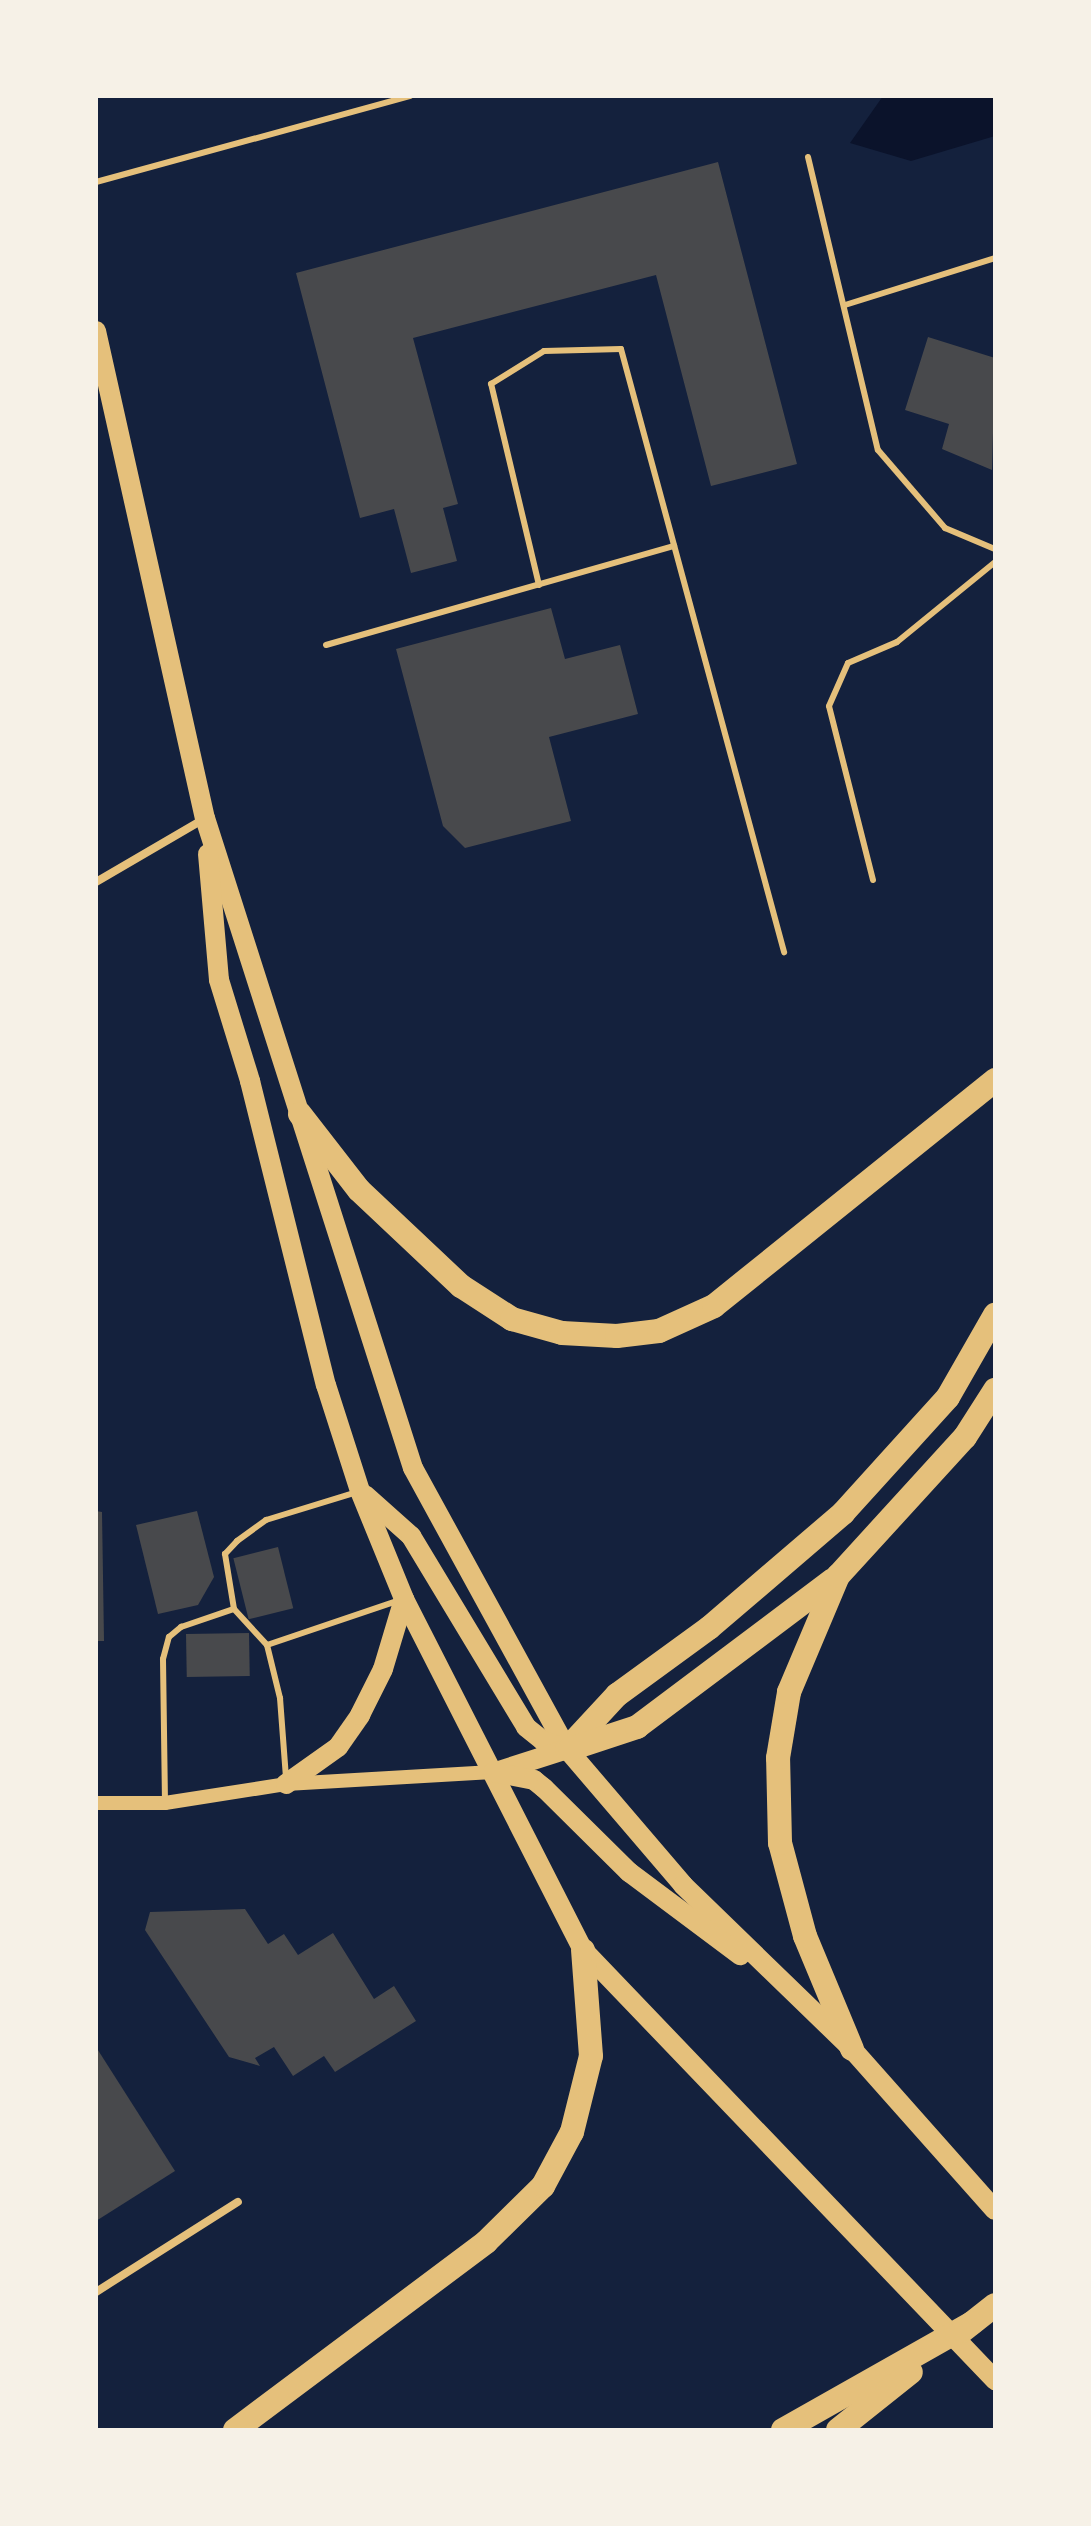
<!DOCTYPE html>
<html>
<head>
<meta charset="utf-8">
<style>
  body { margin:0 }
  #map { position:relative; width:1091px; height:2526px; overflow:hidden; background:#14213d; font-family:Roboto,sans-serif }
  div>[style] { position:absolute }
  .water>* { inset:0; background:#0b132b }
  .building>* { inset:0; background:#48494c; transform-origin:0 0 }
  .service>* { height:6px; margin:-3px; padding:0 3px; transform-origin:3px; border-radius:3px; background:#e5c07b }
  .minor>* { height:8px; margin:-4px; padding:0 4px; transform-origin:4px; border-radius:4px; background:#e5c07b }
  .tertiary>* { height:14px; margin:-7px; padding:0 7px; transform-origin:7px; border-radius:7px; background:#e5c07b }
  .primary>* { height:20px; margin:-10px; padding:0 10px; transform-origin:10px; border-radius:10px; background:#e5c07b }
  .motorway>* { height:24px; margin:-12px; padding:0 12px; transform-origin:12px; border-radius:12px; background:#e5c07b }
  span { translate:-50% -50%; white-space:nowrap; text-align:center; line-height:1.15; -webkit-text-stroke:6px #f6f1e7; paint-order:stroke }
  .frame { position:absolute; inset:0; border:98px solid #f6f1e7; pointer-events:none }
</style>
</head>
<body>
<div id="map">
  <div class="water">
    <i style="clip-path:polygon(883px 96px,995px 96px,995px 136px,911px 161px,850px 143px)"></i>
  </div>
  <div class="building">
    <i style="clip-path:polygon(718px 162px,797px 464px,711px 486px,656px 275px,413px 338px,458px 504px,443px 508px,457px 561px,411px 573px,394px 509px,360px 518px,296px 273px)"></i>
    <i style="clip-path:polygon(928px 337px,995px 358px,992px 470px,942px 449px,949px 424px,905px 410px)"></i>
    <i style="clip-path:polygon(551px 608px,565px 659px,620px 645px,638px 714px,549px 737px,571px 821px,465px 848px,443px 826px,396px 649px)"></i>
    <i style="clip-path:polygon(96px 1511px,102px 1512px,104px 1641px,96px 1641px)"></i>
    <i style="clip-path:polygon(197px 1511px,214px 1577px,198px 1605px,158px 1614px,136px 1525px)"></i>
    <i style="left:278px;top:1547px;width:63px;height:46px;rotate:76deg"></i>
    <i style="left:249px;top:1633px;width:43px;height:63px;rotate:89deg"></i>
    <i style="clip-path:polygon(245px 1909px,268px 1944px,284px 1934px,298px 1955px,333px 1933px,374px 1999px,394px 1986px,416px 2021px,335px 2072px,324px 2056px,293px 2076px,274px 2047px,255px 2058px,260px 2066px,229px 2057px,145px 1930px,150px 1912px)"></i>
    <i style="clip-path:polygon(96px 2047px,175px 2171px,96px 2221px)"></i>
  </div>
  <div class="service">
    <i style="left:808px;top:157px;width:301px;rotate:76.6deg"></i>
    <i style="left:878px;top:450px;width:103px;rotate:49.3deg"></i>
    <i style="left:945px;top:528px;width:54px;rotate:22.8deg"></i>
    <i style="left:96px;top:182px;width:326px;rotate:-15.3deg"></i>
    <i style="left:845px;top:305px;width:157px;rotate:-17.4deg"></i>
    <i style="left:539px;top:585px;width:207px;rotate:-103.4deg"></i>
    <i style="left:491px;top:384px;width:62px;rotate:-31.9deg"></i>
    <i style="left:544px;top:351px;width:77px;rotate:-1.5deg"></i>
    <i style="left:621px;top:349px;width:625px;rotate:74.87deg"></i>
    <i style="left:326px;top:645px;width:362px;rotate:-15.9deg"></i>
    <i style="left:873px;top:880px;width:179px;rotate:-104.2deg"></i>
    <i style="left:829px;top:706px;width:47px;rotate:-66.2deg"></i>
    <i style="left:848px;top:663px;width:53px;rotate:-23.2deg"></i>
    <i style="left:897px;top:642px;width:127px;rotate:-39.2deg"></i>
    <i style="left:234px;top:1609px;width:56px;rotate:-99.3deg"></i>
    <i style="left:225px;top:1554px;width:18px;rotate:-47deg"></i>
    <i style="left:237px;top:1541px;width:36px;rotate:-36deg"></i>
    <i style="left:266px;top:1520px;width:95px;rotate:-17.1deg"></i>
    <i style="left:267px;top:1645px;width:140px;rotate:-18.7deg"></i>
    <i style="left:165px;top:1803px;width:144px;rotate:-90.8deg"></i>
    <i style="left:163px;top:1659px;width:23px;rotate:-75deg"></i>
    <i style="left:169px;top:1637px;width:16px;rotate:-40deg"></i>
    <i style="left:181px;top:1627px;width:56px;rotate:-18.8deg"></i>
    <i style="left:234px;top:1609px;width:49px;rotate:47.5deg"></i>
    <i style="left:267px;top:1645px;width:55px;rotate:76.2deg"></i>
    <i style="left:280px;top:1698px;width:79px;rotate:85.7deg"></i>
  </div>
  <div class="minor">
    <i style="left:96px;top:882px;width:123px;rotate:-30.3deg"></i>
    <i style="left:96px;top:2292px;width:168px;rotate:-32.4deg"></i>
  </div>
  <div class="tertiary">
    <i style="left:96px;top:1803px;width:69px"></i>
    <i style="left:165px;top:1803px;width:122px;rotate:-8.9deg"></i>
    <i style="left:286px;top:1784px;width:207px;rotate:-3.3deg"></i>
  </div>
  <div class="primary">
    <i style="left:96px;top:331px;width:499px;rotate:77.4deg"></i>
    <i style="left:205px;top:818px;width:682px;rotate:72.26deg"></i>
    <i style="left:413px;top:1468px;width:320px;rotate:61.3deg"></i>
    <i style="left:567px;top:1749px;width:179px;rotate:49.5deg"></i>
    <i style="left:683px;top:1885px;width:235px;rotate:44.1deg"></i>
    <i style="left:852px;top:2049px;width:215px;rotate:48.4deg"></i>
    <i style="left:208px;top:854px;width:126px;rotate:85deg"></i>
    <i style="left:219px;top:980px;width:106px;rotate:72.9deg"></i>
    <i style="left:250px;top:1081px;width:313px;rotate:76deg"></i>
    <i style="left:326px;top:1385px;width:111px;rotate:72.2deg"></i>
    <i style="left:360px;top:1491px;width:117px;rotate:67.8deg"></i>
    <i style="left:404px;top:1599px;width:394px;rotate:63deg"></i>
    <i style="left:583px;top:1950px;width:596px;rotate:46.22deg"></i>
    <i style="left:365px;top:1495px;width:62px;rotate:41.7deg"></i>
    <i style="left:411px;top:1536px;width:223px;rotate:58.9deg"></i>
    <i style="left:526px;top:1727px;width:22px;rotate:39deg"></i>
    <i style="left:543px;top:1741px;width:25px;rotate:18deg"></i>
    <i style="left:499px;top:1771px;width:71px;rotate:-17.9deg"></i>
    <i style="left:493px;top:1772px;width:42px;rotate:11deg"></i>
    <i style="left:534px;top:1780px;width:13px;rotate:39deg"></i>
    <i style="left:544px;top:1788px;width:120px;rotate:44.7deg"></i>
    <i style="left:629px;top:1872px;width:139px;rotate:36.8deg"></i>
    <i style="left:286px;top:1784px;width:64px;rotate:-35.4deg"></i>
    <i style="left:338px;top:1747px;width:39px;rotate:-55deg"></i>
    <i style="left:360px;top:1715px;width:51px;rotate:-63.4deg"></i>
    <i style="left:383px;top:1669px;width:73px;rotate:-73.3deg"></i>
  </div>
  <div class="motorway">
    <i style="left:300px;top:1114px;width:96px;rotate:52.2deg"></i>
    <i style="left:359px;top:1190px;width:140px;rotate:43.3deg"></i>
    <i style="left:461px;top:1286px;width:61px;rotate:32.9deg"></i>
    <i style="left:512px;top:1319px;width:52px;rotate:15.6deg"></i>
    <i style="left:562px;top:1333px;width:55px;rotate:3.1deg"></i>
    <i style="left:617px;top:1336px;width:42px;rotate:-6.8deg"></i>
    <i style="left:659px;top:1331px;width:60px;rotate:-24.4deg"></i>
    <i style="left:714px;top:1306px;width:361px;rotate:-38.8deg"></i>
    <i style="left:567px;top:1749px;width:74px;rotate:-47.2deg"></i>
    <i style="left:617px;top:1695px;width:114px;rotate:-36.1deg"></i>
    <i style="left:709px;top:1628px;width:177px;rotate:-40.6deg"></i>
    <i style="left:843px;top:1513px;width:156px;rotate:-47.8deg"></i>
    <i style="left:948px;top:1397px;width:95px;rotate:-60.2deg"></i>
    <i style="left:570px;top:1749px;width:71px;rotate:-18.2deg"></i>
    <i style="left:637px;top:1727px;width:245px;rotate:-36.9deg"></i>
    <i style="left:852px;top:2049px;width:122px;rotate:-112.6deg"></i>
    <i style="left:805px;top:1936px;width:96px;rotate:-105deg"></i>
    <i style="left:780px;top:1843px;width:85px;rotate:-91.3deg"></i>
    <i style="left:778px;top:1758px;width:67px;rotate:-80.5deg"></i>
    <i style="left:789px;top:1692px;width:126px;rotate:-67.1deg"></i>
    <i style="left:838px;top:1576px;width:188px;rotate:-47.6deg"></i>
    <i style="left:965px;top:1437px;width:56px;rotate:-57.4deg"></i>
    <i style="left:962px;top:2331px;width:42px;rotate:-38.2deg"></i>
    <i style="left:235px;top:2430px;width:314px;rotate:-36.8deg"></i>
    <i style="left:486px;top:2242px;width:80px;rotate:-44.5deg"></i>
    <i style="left:543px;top:2186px;width:61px;rotate:-61.8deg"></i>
    <i style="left:572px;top:2132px;width:78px;rotate:-76deg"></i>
    <i style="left:591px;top:2056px;width:106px;rotate:-94.3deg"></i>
    <i style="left:783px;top:2430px;width:217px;rotate:-29.5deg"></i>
    <i style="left:838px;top:2430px;width:93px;rotate:-38.5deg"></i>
  </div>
  <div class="frame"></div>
</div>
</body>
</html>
